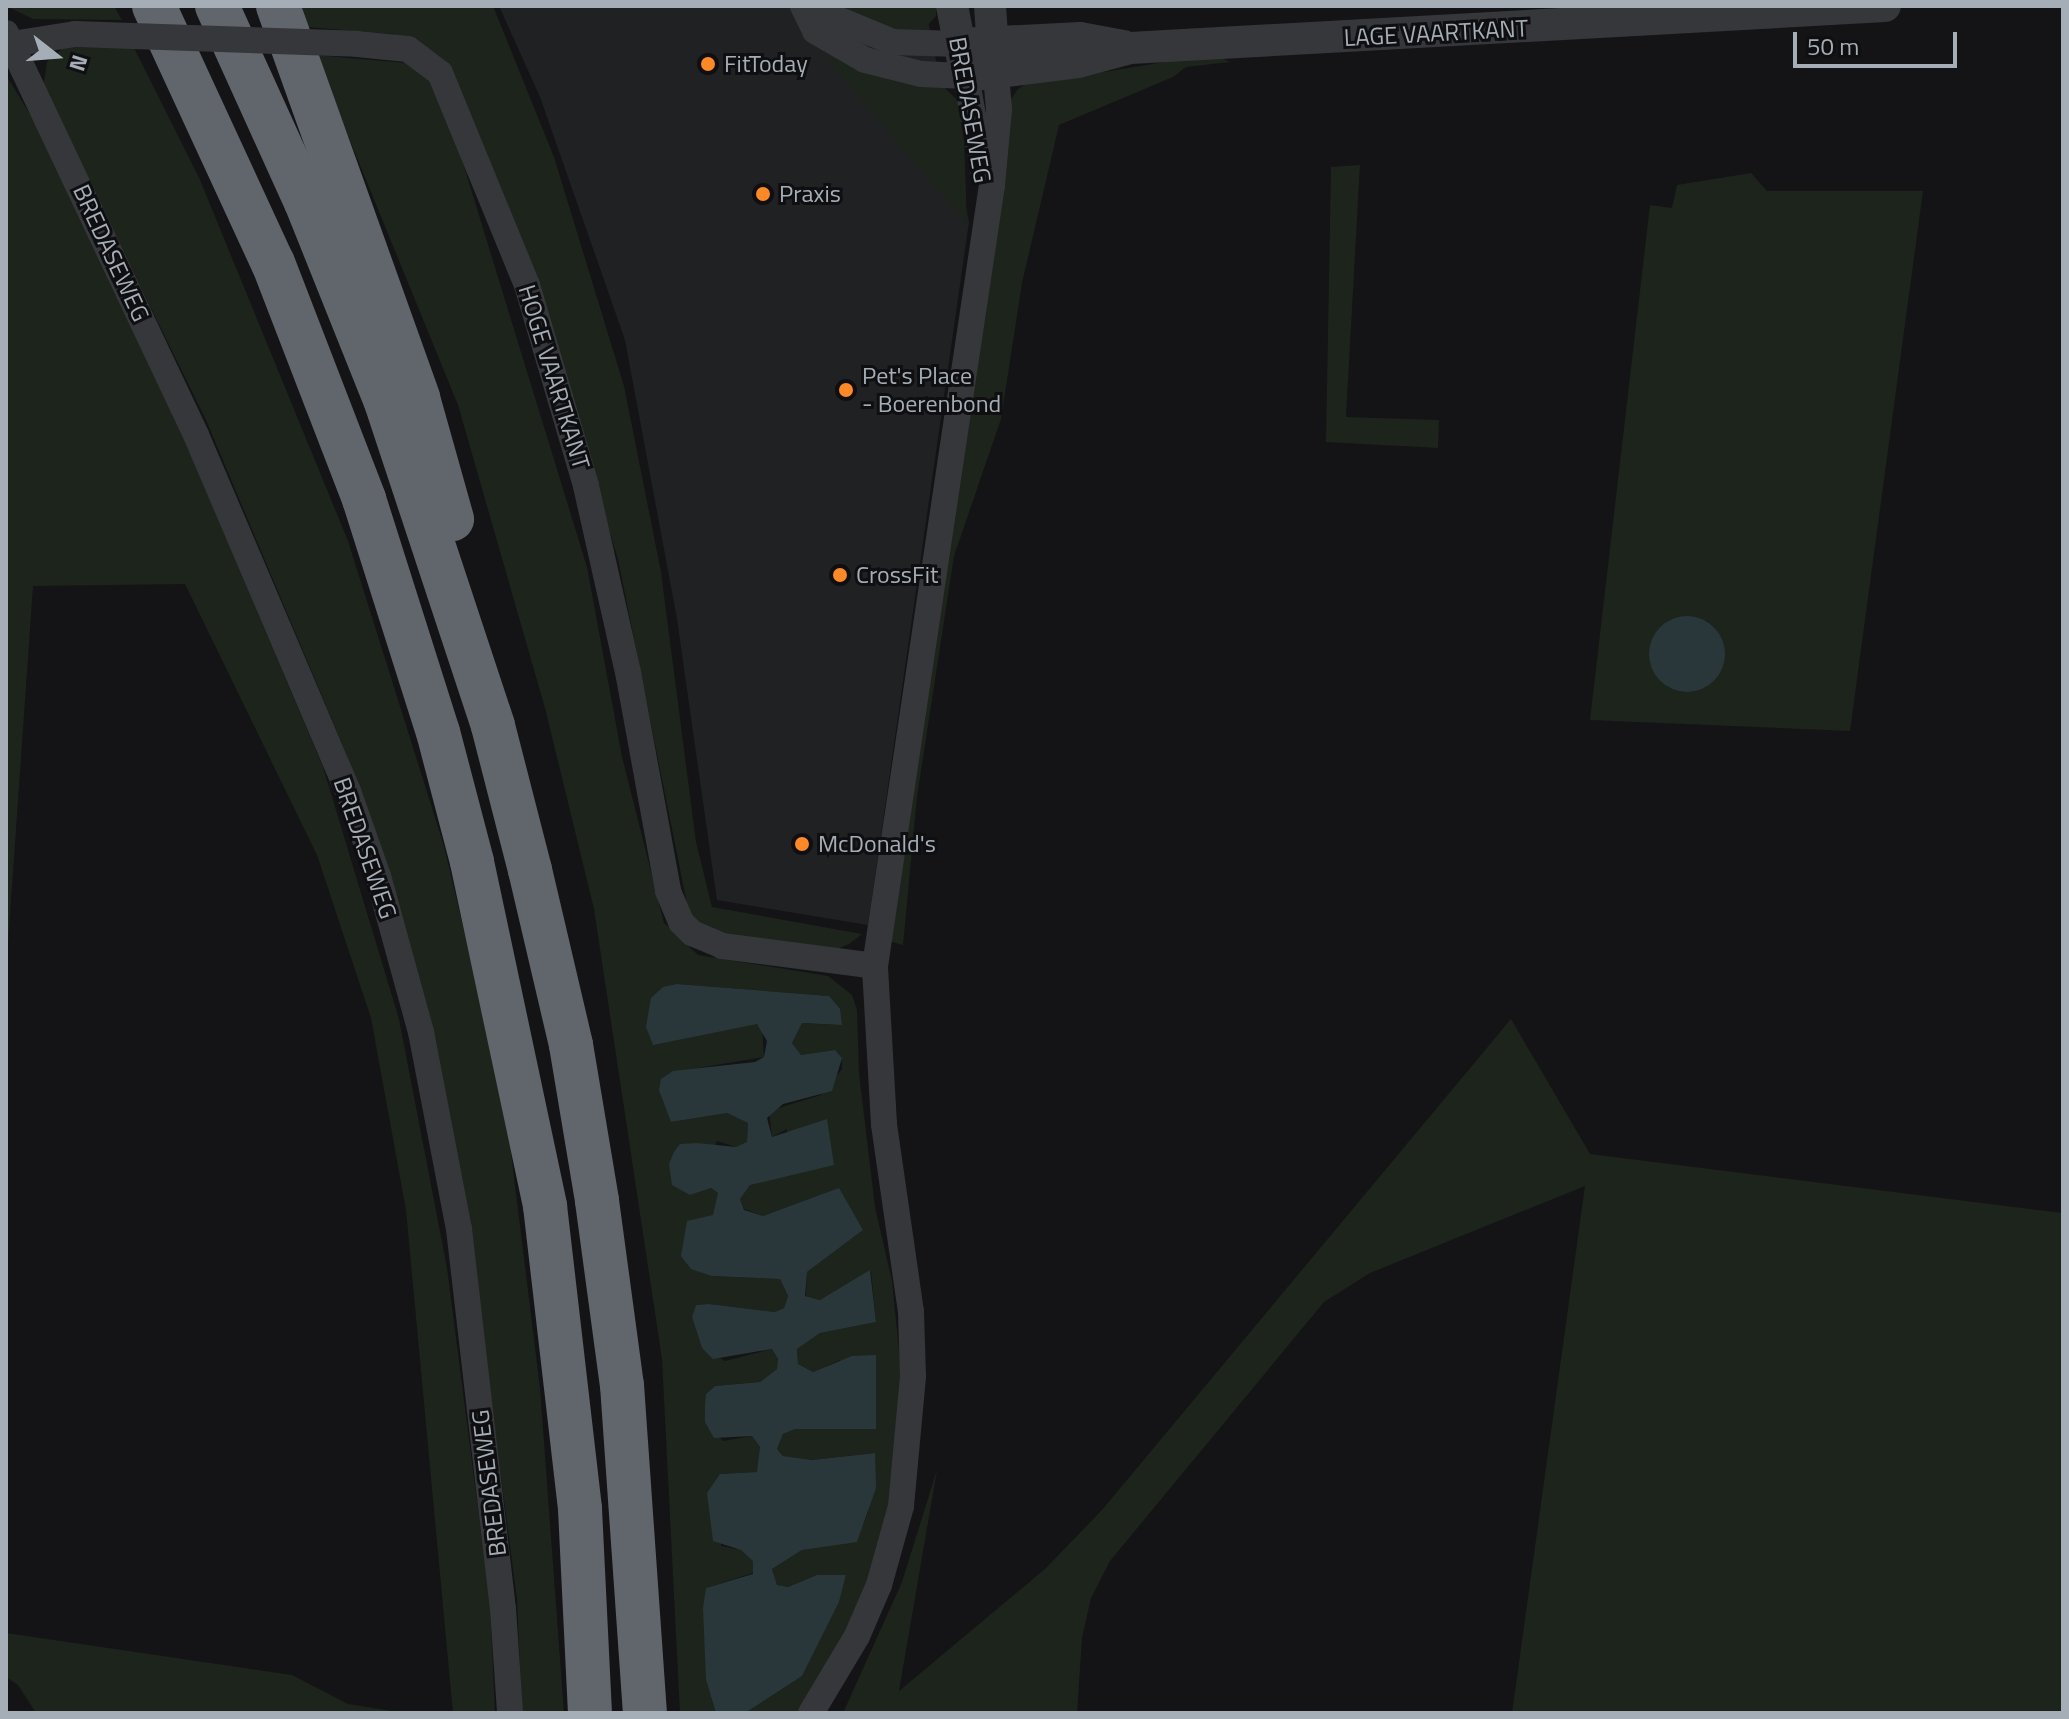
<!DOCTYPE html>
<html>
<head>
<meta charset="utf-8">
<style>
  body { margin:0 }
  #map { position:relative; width:2069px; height:1719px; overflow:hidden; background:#141416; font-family:"Titillium Web",sans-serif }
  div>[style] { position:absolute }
  .built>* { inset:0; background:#202123 }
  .green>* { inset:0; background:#1c241c }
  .water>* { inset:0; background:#2a373a }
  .round { border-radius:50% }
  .minor>* { height:26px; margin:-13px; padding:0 13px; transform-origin:13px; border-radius:13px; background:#35373b }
  .tertiary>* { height:32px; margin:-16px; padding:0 16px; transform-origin:16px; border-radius:16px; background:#35373b }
  .motorway>* { height:44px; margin:-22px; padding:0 22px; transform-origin:22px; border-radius:22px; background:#61666c }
  .minor-bridge>* { height:26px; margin:-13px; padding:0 13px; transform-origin:13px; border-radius:13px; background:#35373b }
  .dots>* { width:22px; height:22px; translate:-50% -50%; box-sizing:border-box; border:4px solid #0f0f11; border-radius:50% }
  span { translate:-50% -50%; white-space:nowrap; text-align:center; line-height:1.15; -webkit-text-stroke:6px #0f0f11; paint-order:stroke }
  .street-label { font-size:24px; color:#a5aeb7 }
  .poi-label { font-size:24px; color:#a5aeb7 }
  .left { translate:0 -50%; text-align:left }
  .frame { position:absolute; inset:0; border:8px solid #a5aeb7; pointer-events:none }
  .north { position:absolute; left:16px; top:16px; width:80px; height:80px; -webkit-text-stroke:6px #0f0f11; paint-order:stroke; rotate:107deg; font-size:22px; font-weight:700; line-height:32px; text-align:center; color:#a5aeb7 }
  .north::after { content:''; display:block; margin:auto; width:28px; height:36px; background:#a5aeb7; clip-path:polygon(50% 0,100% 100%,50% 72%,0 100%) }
  .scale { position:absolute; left:1793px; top:32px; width:164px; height:36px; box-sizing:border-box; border:4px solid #a5aeb7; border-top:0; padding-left:10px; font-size:24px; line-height:28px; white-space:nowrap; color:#a5aeb7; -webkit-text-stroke:6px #0f0f11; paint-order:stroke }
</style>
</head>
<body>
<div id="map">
  <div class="built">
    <i style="clip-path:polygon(499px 6px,925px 6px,969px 222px,868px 925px,717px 900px,677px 619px,625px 340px,540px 97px)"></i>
  </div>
  <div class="green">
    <i style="clip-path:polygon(6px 6px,114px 6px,122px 20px,33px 19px)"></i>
    <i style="clip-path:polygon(298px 6px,493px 6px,554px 157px,624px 386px,661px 572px,696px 842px,712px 907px,862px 934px,849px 944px,835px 950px,732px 940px,699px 925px,688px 909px,618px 559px,531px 278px,439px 57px,393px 34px,307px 27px)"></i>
    <i style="clip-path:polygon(832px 6px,936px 6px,936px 16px,925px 28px,899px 33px)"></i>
    <i style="clip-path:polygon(64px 47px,134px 48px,200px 180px,348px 541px,444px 846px,505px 1104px,540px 1388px,564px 1713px,522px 1713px,517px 1599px,473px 1264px,425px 1013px,348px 758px,206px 420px,43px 88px,47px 62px)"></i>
    <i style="clip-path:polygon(1213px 54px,1230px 62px,1186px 67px,1173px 77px,1059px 125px,1022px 283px,1001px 419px,954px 556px,917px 797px,903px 945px,888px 941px,1007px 105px,1018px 89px,1041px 74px,1104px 72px)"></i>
    <i style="clip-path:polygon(315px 55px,407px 63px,431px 83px,447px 111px,587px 567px,622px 757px,664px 923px,698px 955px,828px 976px,852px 995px,857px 1010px,859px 1073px,875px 1207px,892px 1281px,903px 1391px,893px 1500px,859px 1617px,801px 1713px,745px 1713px,802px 1676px,839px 1602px,846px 1575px,817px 1575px,788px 1587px,777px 1585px,772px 1569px,802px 1550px,857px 1541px,868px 1512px,874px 1453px,812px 1460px,783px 1456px,777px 1449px,783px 1434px,795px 1429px,876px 1429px,840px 1360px,813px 1372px,798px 1364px,797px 1349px,820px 1333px,876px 1322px,871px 1271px,820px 1300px,806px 1296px,807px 1272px,863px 1230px,839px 1189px,763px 1216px,744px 1209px,740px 1199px,750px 1185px,784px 1175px,787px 1129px,772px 1137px,769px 1111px,821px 1095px,842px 1069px,842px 1058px,835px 1050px,801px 1055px,792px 1043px,802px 1023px,835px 1025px,829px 996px,677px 984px,762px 1027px,764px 1057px,686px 1070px,671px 1122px,727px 1113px,748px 1123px,747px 1143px,736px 1147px,717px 1141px,690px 1195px,711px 1188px,718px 1193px,712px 1276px,780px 1279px,788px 1296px,784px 1308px,775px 1312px,709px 1304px,696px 1305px,692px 1317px,702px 1348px,725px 1361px,772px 1349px,778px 1359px,777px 1369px,760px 1382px,715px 1386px,706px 1394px,705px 1422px,723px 1441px,752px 1436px,760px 1447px,758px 1472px,720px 1474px,721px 1546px,741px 1550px,753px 1560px,753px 1573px,706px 1588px,706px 1680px,716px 1713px,680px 1713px,662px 1359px,594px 909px,545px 708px,458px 405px)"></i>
    <i style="clip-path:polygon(825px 56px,895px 82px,942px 85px,963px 106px,967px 225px)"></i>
    <i style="clip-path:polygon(6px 75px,42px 134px,181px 432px,323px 767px,399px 1019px,447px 1268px,490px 1602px,495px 1713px,453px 1713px,406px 1210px,371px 1018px,317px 855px,185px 584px,33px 586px,6px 972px)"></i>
    <i style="clip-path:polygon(1360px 165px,1346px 417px,1439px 420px,1438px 448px,1326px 442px,1331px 167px)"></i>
    <i style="clip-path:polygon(evenodd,1751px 173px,1767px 191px,1923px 191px,1850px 731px,1590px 720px,1650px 205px,1672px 208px,1677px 185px,1751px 173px,1707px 621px,1715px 628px,1686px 692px,1668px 687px,1650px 663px,1707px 621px)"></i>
    <i style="clip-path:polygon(1511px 1019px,1590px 1154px,2063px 1213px,2063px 1713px,1512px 1713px,1585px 1186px,1370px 1273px,1324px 1302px,1110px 1561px,1091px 1598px,1082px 1638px,1077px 1713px,843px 1713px,902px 1582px,937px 1470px,899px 1691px,1045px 1569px,1102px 1510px)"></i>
    <i style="clip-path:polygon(6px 1633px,292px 1675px,348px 1704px,405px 1713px,36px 1713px,18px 1685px,6px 1677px)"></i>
  </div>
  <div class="water">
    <i class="round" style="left:1649px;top:616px;width:76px;height:76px"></i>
    <i style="clip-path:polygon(677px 984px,829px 996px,840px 1009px,842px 1025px,802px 1023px,792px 1043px,801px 1055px,835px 1050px,842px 1058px,832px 1091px,783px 1104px,767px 1118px,772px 1137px,827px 1119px,834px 1165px,750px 1185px,740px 1199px,744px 1210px,763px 1216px,839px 1188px,863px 1230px,807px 1272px,805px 1296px,820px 1300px,870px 1270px,876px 1322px,820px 1333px,797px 1349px,798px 1364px,813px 1372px,852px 1356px,876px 1355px,876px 1429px,795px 1429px,783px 1434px,777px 1449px,783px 1456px,812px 1460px,875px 1453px,876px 1488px,857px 1542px,802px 1550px,772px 1569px,777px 1585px,788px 1587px,817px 1575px,846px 1575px,839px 1602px,802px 1676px,745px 1713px,716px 1713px,706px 1680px,703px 1608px,706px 1588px,753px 1574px,753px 1561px,741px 1550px,713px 1541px,707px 1493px,720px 1474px,757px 1472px,760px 1447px,752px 1436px,714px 1438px,705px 1422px,705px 1405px,706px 1394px,715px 1386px,760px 1382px,777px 1369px,778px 1359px,772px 1349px,713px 1359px,702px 1348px,692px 1317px,696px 1305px,709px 1304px,775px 1312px,784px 1308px,788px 1296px,780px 1279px,712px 1276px,691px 1269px,681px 1256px,687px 1221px,713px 1215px,718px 1193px,711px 1188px,690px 1195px,672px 1185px,669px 1164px,674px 1152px,680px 1144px,697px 1143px,736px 1147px,747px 1142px,748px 1123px,727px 1113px,671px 1122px,659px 1090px,661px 1079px,673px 1071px,755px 1062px,764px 1057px,767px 1041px,757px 1024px,653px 1045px,646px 1027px,651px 998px,663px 987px)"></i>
  </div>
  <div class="minor">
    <i style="left:803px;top:6px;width:28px;rotate:64deg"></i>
    <i style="left:815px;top:31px;width:58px;rotate:30.1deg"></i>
    <i style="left:865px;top:60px;width:58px;rotate:14deg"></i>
    <i style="left:921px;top:74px;width:45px;rotate:2.5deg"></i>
    <i style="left:966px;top:76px;width:97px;rotate:79.9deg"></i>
    <i style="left:806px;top:6px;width:94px;rotate:22.5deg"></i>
    <i style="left:893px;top:42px;width:66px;rotate:1.7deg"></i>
    <i style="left:6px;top:33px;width:445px;rotate:64.7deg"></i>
    <i style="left:196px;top:435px;width:387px;rotate:66.9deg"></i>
    <i style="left:348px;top:791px;width:90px;rotate:70.6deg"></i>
    <i style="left:378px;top:876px;width:162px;rotate:74.6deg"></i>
    <i style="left:421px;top:1032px;width:201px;rotate:79.1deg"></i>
    <i style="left:459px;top:1229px;width:383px;rotate:83.4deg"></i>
    <i style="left:503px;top:1609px;width:104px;rotate:86.1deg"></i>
    <i style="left:12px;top:44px;width:64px;rotate:-9deg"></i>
    <i style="left:357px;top:44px;width:51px;rotate:5.6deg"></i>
    <i style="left:408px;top:49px;width:40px;rotate:37deg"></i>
    <i style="left:440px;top:73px;width:229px;rotate:67.7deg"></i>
    <i style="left:527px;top:285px;width:209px;rotate:73.6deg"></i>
    <i style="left:586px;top:486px;width:191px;rotate:77.3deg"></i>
    <i style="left:628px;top:672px;width:223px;rotate:79.6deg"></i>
    <i style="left:668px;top:891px;width:34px;rotate:67deg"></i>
    <i style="left:681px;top:922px;width:16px;rotate:45deg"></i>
    <i style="left:692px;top:933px;width:33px;rotate:23deg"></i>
    <i style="left:722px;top:946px;width:154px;rotate:7.4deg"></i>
    <i style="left:811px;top:1713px;width:90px;rotate:-59.1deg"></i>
    <i style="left:857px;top:1636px;width:56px;rotate:-66.7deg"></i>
    <i style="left:879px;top:1585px;width:82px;rotate:-74.4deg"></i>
    <i style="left:901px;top:1506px;width:131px;rotate:-84.7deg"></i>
    <i style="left:913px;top:1376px;width:64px;rotate:-91.8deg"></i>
    <i style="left:911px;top:1312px;width:190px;rotate:-98.2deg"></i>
    <i style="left:884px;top:1124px;width:158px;rotate:-93.3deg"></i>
    <i style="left:875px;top:966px;width:790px;rotate:-81.48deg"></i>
    <i style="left:992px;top:185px;width:76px;rotate:-84.7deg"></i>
    <i style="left:999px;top:109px;width:35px;rotate:-95deg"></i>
  </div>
  <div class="tertiary">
    <i style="left:952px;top:6px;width:71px;rotate:78.7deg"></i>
    <i style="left:966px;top:76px;width:113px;rotate:-7.1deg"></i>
    <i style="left:1078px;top:62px;width:54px;rotate:-15.1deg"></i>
    <i style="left:1130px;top:48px;width:756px;rotate:-3.18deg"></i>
    <i style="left:990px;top:6px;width:57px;rotate:86deg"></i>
    <i style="left:959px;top:44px;width:121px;rotate:-2.8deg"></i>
    <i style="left:1080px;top:38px;width:44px;rotate:10.5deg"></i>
  </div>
  <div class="motorway">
    <i style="left:154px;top:6px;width:283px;rotate:65.2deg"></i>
    <i style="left:273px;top:263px;width:253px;rotate:68.9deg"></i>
    <i style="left:364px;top:499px;width:244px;rotate:72.4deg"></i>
    <i style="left:438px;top:732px;width:134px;rotate:75.3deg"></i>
    <i style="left:472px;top:862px;width:352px;rotate:78deg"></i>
    <i style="left:545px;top:1206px;width:305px;rotate:83.4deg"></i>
    <i style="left:580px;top:1509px;width:204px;rotate:87.2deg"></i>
    <i style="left:217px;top:6px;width:215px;rotate:65.6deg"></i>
    <i style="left:306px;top:202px;width:215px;rotate:68.2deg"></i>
    <i style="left:386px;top:402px;width:341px;rotate:71.7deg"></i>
    <i style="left:493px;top:726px;width:149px;rotate:75.6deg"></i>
    <i style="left:530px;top:870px;width:180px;rotate:76.8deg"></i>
    <i style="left:571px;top:1045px;width:158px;rotate:80.5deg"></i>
    <i style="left:597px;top:1201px;width:186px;rotate:82.3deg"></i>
    <i style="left:622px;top:1385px;width:329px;rotate:86deg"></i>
    <i style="left:278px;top:6px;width:416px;rotate:70.3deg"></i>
    <i style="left:418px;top:398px;width:126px;rotate:74.3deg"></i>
  </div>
  <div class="minor-bridge">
    <i style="left:75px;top:34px;width:282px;rotate:2deg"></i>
  </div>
  <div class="dots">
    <i style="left:708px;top:64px;background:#fc8827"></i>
    <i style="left:763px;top:194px;background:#fc8827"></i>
    <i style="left:846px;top:390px;background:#fc8827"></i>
    <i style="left:840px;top:575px;background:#fc8827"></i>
    <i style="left:802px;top:844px;background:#fc8827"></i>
  </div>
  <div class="street-label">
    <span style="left:1436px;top:33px;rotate:-3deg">LAGE VAARTKANT</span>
    <span style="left:970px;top:110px;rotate:80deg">BREDASEWEG</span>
    <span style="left:111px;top:253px;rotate:65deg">BREDASEWEG</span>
    <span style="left:554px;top:377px;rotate:73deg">HOGE VAARTKANT</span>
    <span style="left:365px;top:848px;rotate:71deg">BREDASEWEG</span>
    <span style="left:489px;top:1483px;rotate:-97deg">BREDASEWEG</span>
  </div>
  <div class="poi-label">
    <span class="left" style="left:724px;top:64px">FitToday</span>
    <span class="left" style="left:779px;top:194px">Praxis</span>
    <span class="left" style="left:862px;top:390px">Pet's Place<br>- Boerenbond</span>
    <span class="left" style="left:856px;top:575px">CrossFit</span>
    <span class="left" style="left:818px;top:844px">McDonald's</span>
  </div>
  <div class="frame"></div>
  <div class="north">N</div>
  <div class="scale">50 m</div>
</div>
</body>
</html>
